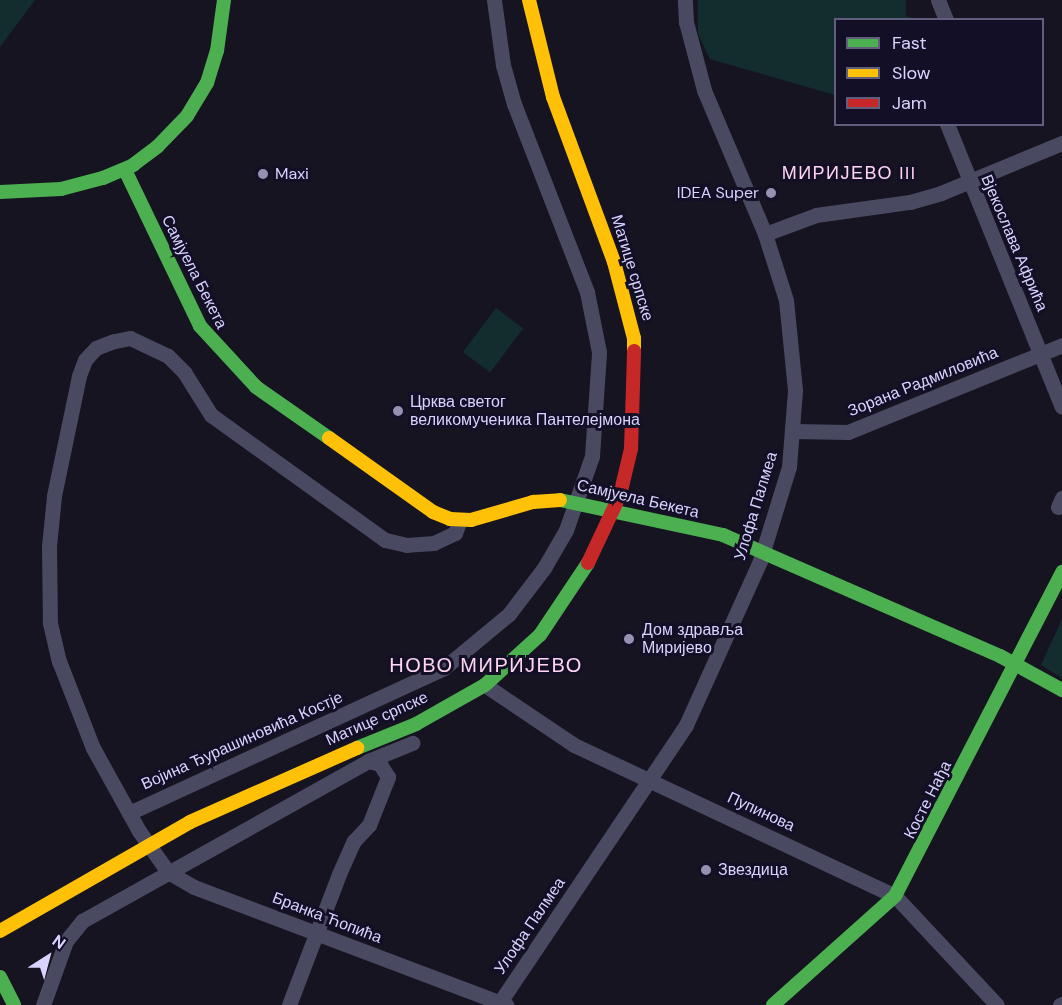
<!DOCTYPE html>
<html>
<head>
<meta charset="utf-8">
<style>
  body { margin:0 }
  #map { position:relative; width:1062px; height:1005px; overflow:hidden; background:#161421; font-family:"DM Sans",sans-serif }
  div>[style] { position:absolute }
  .green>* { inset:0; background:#132c2d; transform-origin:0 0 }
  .street>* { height:15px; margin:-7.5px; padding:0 7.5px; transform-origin:7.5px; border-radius:7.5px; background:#4a4962 }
  .fast>* { height:14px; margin:-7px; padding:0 7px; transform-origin:7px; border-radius:7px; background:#4caf50 }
  .slow>* { height:14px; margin:-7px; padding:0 7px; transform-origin:7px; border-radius:7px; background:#ffc107 }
  .jam>* { height:14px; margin:-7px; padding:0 7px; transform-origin:7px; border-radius:7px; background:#c62828 }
  .dots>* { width:16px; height:16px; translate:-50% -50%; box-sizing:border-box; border:3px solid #130f26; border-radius:50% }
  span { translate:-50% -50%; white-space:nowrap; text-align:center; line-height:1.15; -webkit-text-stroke:6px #130f26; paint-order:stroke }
  .poi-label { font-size:16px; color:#d9d4ff }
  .left { translate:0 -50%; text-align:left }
  .right { translate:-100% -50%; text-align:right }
  .street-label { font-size:16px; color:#d9d4ff }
  .neighbourhood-label { font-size:18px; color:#ffd6f0; letter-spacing:1.5px }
  .quarter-label { font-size:20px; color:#ffd6f0; letter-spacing:1.5px }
  .legend { position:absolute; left:834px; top:18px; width:210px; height:108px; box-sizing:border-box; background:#130f26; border:2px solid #625e7d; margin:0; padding:8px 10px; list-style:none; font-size:18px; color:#d9d4ff }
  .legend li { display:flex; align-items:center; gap:12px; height:30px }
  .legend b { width:30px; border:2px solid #625e7d }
  .north { position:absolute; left:18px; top:927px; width:60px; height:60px; -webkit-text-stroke:4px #130f26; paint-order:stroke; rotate:36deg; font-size:16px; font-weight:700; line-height:24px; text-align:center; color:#d9d4ff }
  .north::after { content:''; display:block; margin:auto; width:21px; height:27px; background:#d9d4ff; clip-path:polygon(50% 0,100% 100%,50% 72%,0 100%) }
</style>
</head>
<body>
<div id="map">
  <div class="green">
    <i style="clip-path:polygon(0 0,35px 0,0 47px)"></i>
    <i style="clip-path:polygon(698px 0,906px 0,906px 16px,916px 19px,836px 20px,835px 95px,710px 59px,698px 34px)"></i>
    <i style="left:496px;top:308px;width:34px;height:55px;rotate:37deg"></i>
    <i style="clip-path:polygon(1062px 619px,1062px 678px,1041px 665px)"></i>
  </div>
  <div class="street">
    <i style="left:938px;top:0;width:22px;rotate:68deg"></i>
    <i style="left:947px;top:124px;width:305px;rotate:67.9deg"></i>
    <i style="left:765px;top:234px;width:54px;rotate:-20.4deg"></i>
    <i style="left:816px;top:215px;width:95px;rotate:-7.9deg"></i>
    <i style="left:910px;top:202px;width:32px;rotate:-16deg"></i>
    <i style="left:941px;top:193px;width:131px;rotate:-22.5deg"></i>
    <i style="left:794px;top:431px;width:54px;rotate:1.1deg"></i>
    <i style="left:848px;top:432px;width:231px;rotate:-22.1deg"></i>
    <i style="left:1058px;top:507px;width:10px;rotate:-66deg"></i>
    <i style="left:460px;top:520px;width:14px;rotate:111deg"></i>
    <i style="left:455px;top:533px;width:23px;rotate:155deg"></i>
    <i style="left:434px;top:543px;width:27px;rotate:176deg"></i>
    <i style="left:407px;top:545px;width:23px;rotate:-167deg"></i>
    <i style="left:385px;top:540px;width:214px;rotate:-144.3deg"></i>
    <i style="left:211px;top:415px;width:51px;rotate:-122.1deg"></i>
    <i style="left:184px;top:372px;width:23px;rotate:-135deg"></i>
    <i style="left:168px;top:356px;width:42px;rotate:-154.7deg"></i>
    <i style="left:130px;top:338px;width:16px;rotate:169deg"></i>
    <i style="left:114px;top:341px;width:19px;rotate:159deg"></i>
    <i style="left:96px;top:348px;width:16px;rotate:133deg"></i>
    <i style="left:85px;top:360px;width:17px;rotate:111deg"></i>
    <i style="left:79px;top:376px;width:123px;rotate:101.8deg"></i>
    <i style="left:54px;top:496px;width:50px;rotate:95.7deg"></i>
    <i style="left:49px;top:546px;width:77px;rotate:89.3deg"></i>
    <i style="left:50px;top:623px;width:39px;rotate:77deg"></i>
    <i style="left:59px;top:661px;width:93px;rotate:68.7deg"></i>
    <i style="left:93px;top:748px;width:95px;rotate:61deg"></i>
    <i style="left:139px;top:831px;width:50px;rotate:54.7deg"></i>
    <i style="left:168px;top:872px;width:30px;rotate:30deg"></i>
    <i style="left:194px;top:887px;width:334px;rotate:20.7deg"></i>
    <i style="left:485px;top:685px;width:107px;rotate:34deg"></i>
    <i style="left:574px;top:745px;width:355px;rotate:25.2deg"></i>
    <i style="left:895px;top:896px;width:149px;rotate:46.9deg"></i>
    <i style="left:129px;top:813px;width:347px;rotate:-24.7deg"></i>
    <i style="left:444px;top:668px;width:85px;rotate:-39.7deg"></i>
    <i style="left:509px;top:614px;width:58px;rotate:-52.7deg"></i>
    <i style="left:544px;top:568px;width:44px;rotate:-59.9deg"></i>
    <i style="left:566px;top:530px;width:78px;rotate:-70.6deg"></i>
    <i style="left:592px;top:456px;width:104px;rotate:-86.1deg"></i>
    <i style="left:599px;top:352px;width:61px;rotate:-101.3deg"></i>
    <i style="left:587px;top:292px;width:202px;rotate:-111.2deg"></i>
    <i style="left:514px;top:104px;width:41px;rotate:-105.8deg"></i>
    <i style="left:503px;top:65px;width:66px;rotate:-97.9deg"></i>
    <i style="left:43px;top:1005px;width:68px;rotate:-70.2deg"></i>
    <i style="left:66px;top:941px;width:26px;rotate:-51deg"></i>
    <i style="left:82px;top:921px;width:328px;rotate:-29.2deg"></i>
    <i style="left:368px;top:761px;width:48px;rotate:-22.2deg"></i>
    <i style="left:289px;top:1005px;width:140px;rotate:-69.1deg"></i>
    <i style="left:339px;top:874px;width:36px;rotate:-66deg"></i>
    <i style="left:354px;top:841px;width:22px;rotate:-47deg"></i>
    <i style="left:369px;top:825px;width:52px;rotate:-68.4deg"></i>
    <i style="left:388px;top:777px;width:15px;rotate:-122deg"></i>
    <i style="left:380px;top:764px;width:12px;rotate:-166deg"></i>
    <i style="left:498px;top:1005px;width:337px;rotate:-56.1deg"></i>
    <i style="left:686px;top:725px;width:180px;rotate:-65.7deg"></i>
    <i style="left:760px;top:561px;width:98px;rotate:-72.9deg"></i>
    <i style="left:789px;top:467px;width:77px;rotate:-85.5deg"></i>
    <i style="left:795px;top:390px;width:90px;rotate:-95.7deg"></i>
    <i style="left:786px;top:300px;width:69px;rotate:-107.7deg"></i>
    <i style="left:765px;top:234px;width:156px;rotate:-113deg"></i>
    <i style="left:704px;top:90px;width:70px;rotate:-104.8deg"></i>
    <i style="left:686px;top:22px;width:22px;rotate:-93deg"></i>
    <i style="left:1060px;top:1005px;width:2px;rotate:-27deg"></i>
  </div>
  <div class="fast">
    <i style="left:125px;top:170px;width:173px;rotate:64.3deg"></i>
    <i style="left:200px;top:326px;width:83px;rotate:47.4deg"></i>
    <i style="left:256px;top:387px;width:89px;rotate:34.9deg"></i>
    <i style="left:0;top:192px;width:61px;rotate:-2.8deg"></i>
    <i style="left:61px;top:189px;width:43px;rotate:-14.7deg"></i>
    <i style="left:103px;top:178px;width:33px;rotate:-23deg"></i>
    <i style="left:133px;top:165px;width:31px;rotate:-37deg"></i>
    <i style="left:158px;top:146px;width:42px;rotate:-46deg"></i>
    <i style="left:187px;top:116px;width:39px;rotate:-59deg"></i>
    <i style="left:207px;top:83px;width:34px;rotate:-73deg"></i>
    <i style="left:217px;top:51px;width:51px;rotate:-82.2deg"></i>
    <i style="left:560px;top:500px;width:167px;rotate:12.1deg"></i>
    <i style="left:723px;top:535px;width:302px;rotate:23.6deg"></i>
    <i style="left:1000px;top:656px;width:71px;rotate:28.7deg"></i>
    <i style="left:357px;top:748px;width:64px;rotate:-22.1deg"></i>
    <i style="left:416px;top:724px;width:79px;rotate:-29.5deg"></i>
    <i style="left:485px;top:685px;width:74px;rotate:-42.3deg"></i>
    <i style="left:540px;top:635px;width:87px;rotate:-56.3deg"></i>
    <i style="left:0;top:977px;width:31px;rotate:63deg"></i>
    <i style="left:773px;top:1005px;width:164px;rotate:-41.8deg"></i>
    <i style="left:895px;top:896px;width:365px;rotate:-62.7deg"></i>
  </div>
  <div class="slow">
    <i style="left:529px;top:0;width:100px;rotate:76.1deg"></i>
    <i style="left:553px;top:97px;width:176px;rotate:69.7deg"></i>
    <i style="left:614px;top:262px;width:79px;rotate:75.3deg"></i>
    <i style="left:634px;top:338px;width:13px;rotate:90deg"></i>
    <i style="left:329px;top:438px;width:128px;rotate:35.4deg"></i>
    <i style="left:433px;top:512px;width:18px;rotate:22deg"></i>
    <i style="left:450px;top:519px;width:21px;rotate:3deg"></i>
    <i style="left:471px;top:520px;width:65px;rotate:-16.2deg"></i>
    <i style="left:533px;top:502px;width:27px;rotate:-4deg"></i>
    <i style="left:0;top:931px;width:219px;rotate:-29.8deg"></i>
    <i style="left:190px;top:822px;width:183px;rotate:-23.9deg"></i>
  </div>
  <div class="jam">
    <i style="left:588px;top:563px;width:75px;rotate:-64.8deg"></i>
    <i style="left:620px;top:495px;width:47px;rotate:-76.6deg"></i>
    <i style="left:631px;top:449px;width:98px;rotate:-88.2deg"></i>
  </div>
  <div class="dots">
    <i style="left:263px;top:174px;background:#9591b1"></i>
    <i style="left:771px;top:193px;background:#9591b1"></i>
    <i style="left:398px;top:411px;background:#9591b1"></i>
    <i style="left:629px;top:639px;background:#9591b1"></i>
    <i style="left:706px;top:870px;background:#9591b1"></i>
  </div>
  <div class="poi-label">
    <span class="left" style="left:275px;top:174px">Maxi</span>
    <span class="right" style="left:759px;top:193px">IDEA Super</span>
    <span class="left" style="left:410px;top:411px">Црква светог<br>великомученика Пантелејмона</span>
    <span class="left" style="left:642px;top:639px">Дом здравља<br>Миријево</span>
    <span class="left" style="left:718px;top:870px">Звездица</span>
  </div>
  <div class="street-label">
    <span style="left:1014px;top:243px;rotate:67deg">Вјекослава Афрића</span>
    <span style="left:632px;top:268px;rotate:73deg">Матице српске</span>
    <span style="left:194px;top:272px;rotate:63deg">Самјуела Бекета</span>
    <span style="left:923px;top:382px;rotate:-22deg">Зорана Радмиловића</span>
    <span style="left:638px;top:499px;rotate:13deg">Самјуела Бекета</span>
    <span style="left:756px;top:506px;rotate:-73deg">Улофа Палмеа</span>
    <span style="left:377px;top:719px;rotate:-24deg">Матице српске</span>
    <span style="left:242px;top:741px;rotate:-24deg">Војина Ђурашиновића Костје</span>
    <span style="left:928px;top:800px;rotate:-63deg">Косте Нађа</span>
    <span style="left:761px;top:812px;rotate:25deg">Пупинова</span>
    <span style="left:327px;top:918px;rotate:21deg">Бранка Ћопића</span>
    <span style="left:530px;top:926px;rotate:-56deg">Улофа Палмеа</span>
  </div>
  <div class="neighbourhood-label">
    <span style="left:849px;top:173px">МИРИЈЕВО III</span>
  </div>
  <div class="quarter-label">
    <span style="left:486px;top:665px">НОВО МИРИЈЕВО</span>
  </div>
  <ul class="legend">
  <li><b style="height:8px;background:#4caf50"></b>Fast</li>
  <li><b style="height:8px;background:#ffc107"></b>Slow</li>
  <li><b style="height:8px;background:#c62828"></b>Jam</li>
  </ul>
  <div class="north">N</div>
</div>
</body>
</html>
